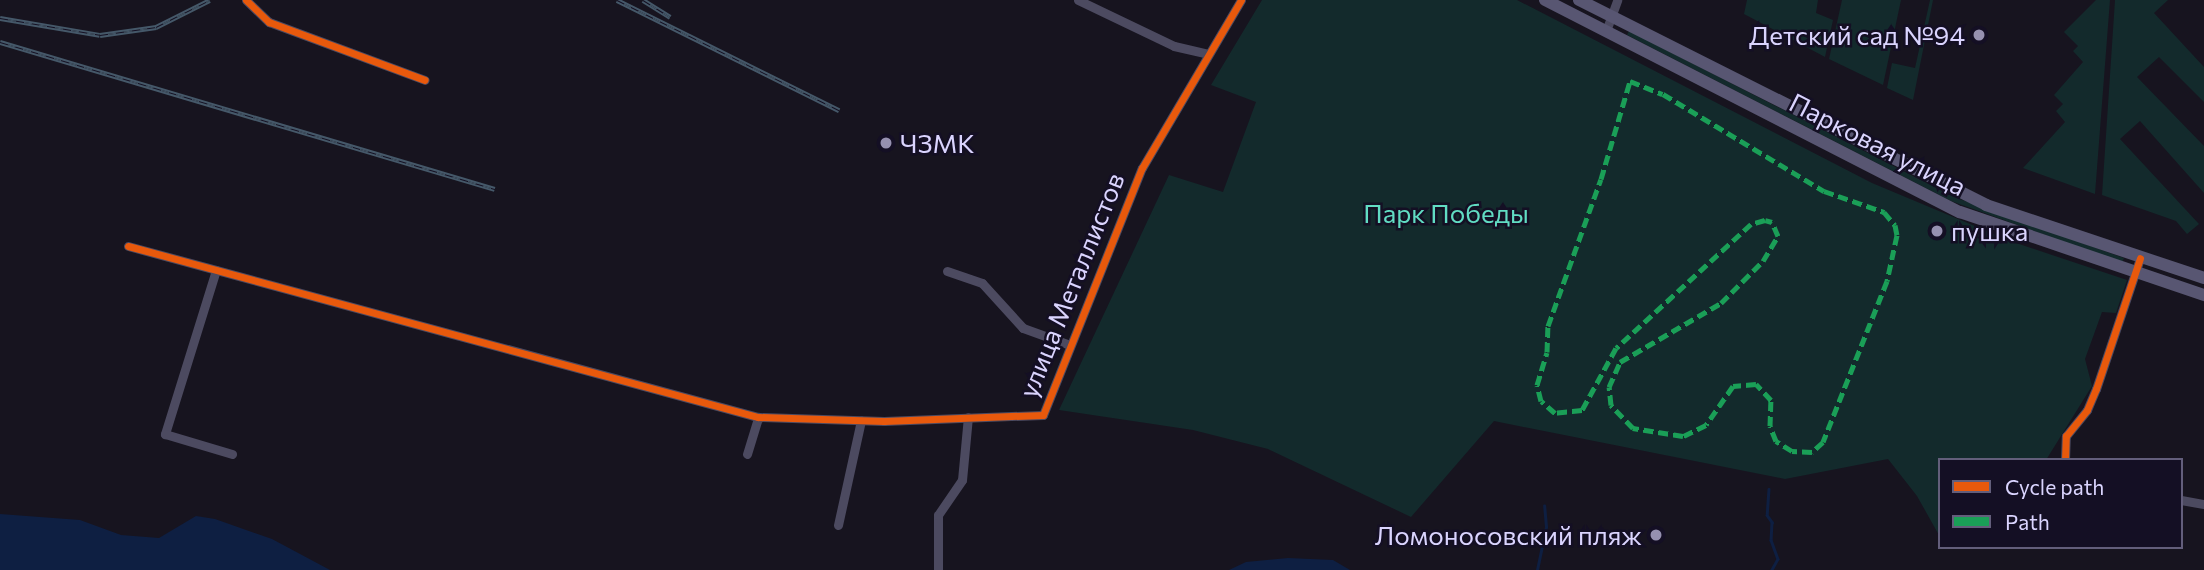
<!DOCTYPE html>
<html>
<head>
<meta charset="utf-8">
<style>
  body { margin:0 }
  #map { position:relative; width:2204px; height:570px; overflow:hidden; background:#17141f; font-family:Commissioner,sans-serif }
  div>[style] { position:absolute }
  .green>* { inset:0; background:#132a2c }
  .water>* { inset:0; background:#0e1f42 }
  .stream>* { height:2.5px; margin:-1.25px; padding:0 1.25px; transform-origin:1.25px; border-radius:1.25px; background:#0e1f42 }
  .minor>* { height:9px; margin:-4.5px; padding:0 4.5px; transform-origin:4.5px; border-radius:4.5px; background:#4c4a60 }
  .secondary>* { height:12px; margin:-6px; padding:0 6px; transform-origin:6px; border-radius:6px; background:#585672 }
  .rail>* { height:5px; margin-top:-2.5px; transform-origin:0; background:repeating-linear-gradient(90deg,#140f24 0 8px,#455869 0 16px); box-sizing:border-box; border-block:2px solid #455869 }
  .quiet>* { height:5px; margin-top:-2.5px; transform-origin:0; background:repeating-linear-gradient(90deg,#1a9f57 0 10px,transparent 0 15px) }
  .cycleway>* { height:7px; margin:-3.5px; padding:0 3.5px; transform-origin:3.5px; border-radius:3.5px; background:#e8590c }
  .dots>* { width:19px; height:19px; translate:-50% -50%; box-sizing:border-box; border:4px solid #140f24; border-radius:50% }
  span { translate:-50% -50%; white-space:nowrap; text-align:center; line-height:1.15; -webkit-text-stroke:5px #140f24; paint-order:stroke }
  .poi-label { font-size:26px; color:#dad4fe }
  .right { translate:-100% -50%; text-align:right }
  .left { translate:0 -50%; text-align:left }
  .street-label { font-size:26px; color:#dad4fe }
  .park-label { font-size:26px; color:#61dcc3 }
  .legend { position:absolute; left:1938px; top:458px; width:245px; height:91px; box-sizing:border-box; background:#140f24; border:2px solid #635e7b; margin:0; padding:9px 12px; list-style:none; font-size:21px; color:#dad4fe }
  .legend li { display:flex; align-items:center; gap:14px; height:35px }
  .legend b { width:35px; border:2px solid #635e7b }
</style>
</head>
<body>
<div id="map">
  <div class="green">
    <i style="clip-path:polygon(1262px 0,1517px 0,1872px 183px,2013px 242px,2127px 280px,2116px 313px,2102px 312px,2085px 359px,2092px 386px,2046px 460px,1940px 460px,1940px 537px,1917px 496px,1888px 459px,1785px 479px,1494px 421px,1411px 517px,1268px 449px,1193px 430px,1059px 410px,1169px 175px,1223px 192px,1256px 102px,1211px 85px)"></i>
    <i style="clip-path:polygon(1747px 0,1818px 0,1816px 13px,1833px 20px,1825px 57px,1744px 14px)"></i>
    <i style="clip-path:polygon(1842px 0,1901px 0,1883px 85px,1829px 59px)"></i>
    <i style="clip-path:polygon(1930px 0,1933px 0,1913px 100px,1887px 88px,1892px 63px,1915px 68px)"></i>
    <i style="clip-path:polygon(2096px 0,2110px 0,2095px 194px,2023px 168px,2065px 122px,2056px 111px,2063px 104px,2054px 95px,2083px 62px,2073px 51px,2078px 46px,2064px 32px)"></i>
    <i style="clip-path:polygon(2115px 0,2168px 0,2154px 13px,2204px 67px,2204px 102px,2159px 57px,2137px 77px,2204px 146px,2204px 193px,2140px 121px,2120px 139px,2199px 224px,2187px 234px,2176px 221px,2102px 195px)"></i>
    <i style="clip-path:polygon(1629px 31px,1954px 197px,2124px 258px,2122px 263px,1951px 201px,1627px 35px)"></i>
  </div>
  <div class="water">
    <i style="clip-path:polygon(0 514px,80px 520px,121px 535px,159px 538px,196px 516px,215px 519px,272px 539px,330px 570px,0 570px)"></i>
    <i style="clip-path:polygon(1288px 558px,1333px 560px,1350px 570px,1229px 570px,1246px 562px)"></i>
  </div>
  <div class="stream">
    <i style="left:1769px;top:489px;width:26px;rotate:94deg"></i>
    <i style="left:1767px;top:515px;width:9px;rotate:54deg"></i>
    <i style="left:1772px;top:522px;width:18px;rotate:93deg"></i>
    <i style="left:1771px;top:540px;width:20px;rotate:70deg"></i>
    <i style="left:1778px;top:559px;width:13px;rotate:119deg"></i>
    <i style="left:1537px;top:570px;width:44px;rotate:-78.2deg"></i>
    <i style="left:1546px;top:527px;width:21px;rotate:-95deg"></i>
  </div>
  <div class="minor">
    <i style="left:246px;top:0;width:32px;rotate:44deg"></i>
    <i style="left:269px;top:22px;width:166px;rotate:20.4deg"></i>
    <i style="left:1078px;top:0;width:106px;rotate:25.6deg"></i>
    <i style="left:1174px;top:46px;width:35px;rotate:13deg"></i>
    <i style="left:1606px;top:31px;width:33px;rotate:-70deg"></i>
    <i style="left:128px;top:246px;width:653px;rotate:15.19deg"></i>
    <i style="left:758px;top:417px;width:126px;rotate:1.8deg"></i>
    <i style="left:884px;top:421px;width:159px;rotate:-2.2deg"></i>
    <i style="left:1043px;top:415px;width:266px;rotate:-68.2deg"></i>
    <i style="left:1142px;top:168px;width:195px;rotate:-59.5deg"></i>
    <i style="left:216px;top:270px;width:172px;rotate:107.3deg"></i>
    <i style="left:165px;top:434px;width:70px;rotate:16.6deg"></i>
    <i style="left:947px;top:271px;width:37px;rotate:19deg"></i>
    <i style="left:982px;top:283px;width:61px;rotate:47.7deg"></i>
    <i style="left:1023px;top:328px;width:50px;rotate:19.9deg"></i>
    <i style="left:747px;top:454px;width:39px;rotate:-73deg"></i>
    <i style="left:2065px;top:460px;width:24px;rotate:-88deg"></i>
    <i style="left:2066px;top:436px;width:33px;rotate:-51deg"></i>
    <i style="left:2087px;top:410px;width:23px;rotate:-67deg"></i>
    <i style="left:2096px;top:389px;width:138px;rotate:-71.4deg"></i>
    <i style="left:2181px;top:500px;width:23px;rotate:10deg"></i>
    <i style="left:838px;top:525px;width:107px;rotate:-77.6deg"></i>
    <i style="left:938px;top:570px;width:55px;rotate:-90deg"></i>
    <i style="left:938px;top:515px;width:42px;rotate:-55.6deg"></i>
    <i style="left:962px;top:480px;width:63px;rotate:-84.6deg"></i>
  </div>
  <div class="secondary">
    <i style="left:1545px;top:0;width:466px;rotate:27.1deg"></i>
    <i style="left:1960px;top:212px;width:258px;rotate:18.8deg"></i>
    <i style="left:1579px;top:0;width:456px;rotate:26.7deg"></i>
    <i style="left:1986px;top:205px;width:230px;rotate:18.5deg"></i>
  </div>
  <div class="rail">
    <i style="left:617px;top:0;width:248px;rotate:26.4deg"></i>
    <i style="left:643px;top:0;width:32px;rotate:32deg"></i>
    <i style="left:0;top:18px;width:101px;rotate:9.6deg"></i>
    <i style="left:100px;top:35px;width:57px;rotate:-8.1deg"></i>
    <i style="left:156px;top:27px;width:60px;rotate:-26.6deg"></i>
    <i style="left:0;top:42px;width:516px;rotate:16.54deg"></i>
  </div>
  <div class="quiet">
    <i style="left:1630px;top:81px;width:35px;rotate:22deg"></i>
    <i style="left:1663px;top:94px;width:188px;rotate:31.1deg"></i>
    <i style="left:1824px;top:191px;width:64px;rotate:19.3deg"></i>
    <i style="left:1884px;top:212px;width:17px;rotate:50deg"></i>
    <i style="left:1895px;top:225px;width:10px;rotate:79deg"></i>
    <i style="left:1897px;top:235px;width:47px;rotate:102.3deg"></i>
    <i style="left:1887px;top:281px;width:173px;rotate:111.7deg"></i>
    <i style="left:1823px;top:442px;width:15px;rotate:138deg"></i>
    <i style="left:1812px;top:452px;width:20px;rotate:-177deg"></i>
    <i style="left:1792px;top:451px;width:19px;rotate:-148deg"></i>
    <i style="left:1776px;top:441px;width:16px;rotate:-112deg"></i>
    <i style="left:1770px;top:426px;width:26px;rotate:-88deg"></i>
    <i style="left:1771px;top:400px;width:22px;rotate:-133deg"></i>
    <i style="left:1756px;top:384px;width:23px;rotate:175deg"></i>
    <i style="left:1733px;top:386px;width:47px;rotate:124.7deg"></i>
    <i style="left:1706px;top:425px;width:25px;rotate:154deg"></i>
    <i style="left:1683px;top:436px;width:51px;rotate:-170.9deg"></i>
    <i style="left:1633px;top:428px;width:32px;rotate:-134deg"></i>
    <i style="left:1611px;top:405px;width:18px;rotate:-96deg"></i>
    <i style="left:1609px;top:387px;width:27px;rotate:-66deg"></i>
    <i style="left:1620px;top:362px;width:117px;rotate:-30.3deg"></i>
    <i style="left:1721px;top:303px;width:59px;rotate:-45deg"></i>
    <i style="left:1763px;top:261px;width:29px;rotate:-59deg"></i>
    <i style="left:1778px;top:236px;width:15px;rotate:-113deg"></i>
    <i style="left:1772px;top:222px;width:7px;rotate:-164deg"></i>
    <i style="left:1765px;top:220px;width:15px;rotate:164deg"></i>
    <i style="left:1751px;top:224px;width:183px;rotate:137.4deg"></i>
    <i style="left:1616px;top:348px;width:71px;rotate:118.7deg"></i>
    <i style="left:1582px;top:410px;width:27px;rotate:174deg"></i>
    <i style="left:1555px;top:413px;width:18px;rotate:-139deg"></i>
    <i style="left:1541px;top:401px;width:16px;rotate:-104deg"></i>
    <i style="left:1537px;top:385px;width:34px;rotate:-73deg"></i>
    <i style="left:1547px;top:352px;width:26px;rotate:-88deg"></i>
    <i style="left:1548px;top:326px;width:156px;rotate:-70.2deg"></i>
    <i style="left:1601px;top:179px;width:102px;rotate:-73.5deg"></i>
  </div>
  <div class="cycleway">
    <i style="left:246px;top:0;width:32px;rotate:44deg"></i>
    <i style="left:269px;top:22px;width:166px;rotate:20.4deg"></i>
    <i style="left:128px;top:246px;width:653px;rotate:15.19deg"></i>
    <i style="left:758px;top:417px;width:126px;rotate:1.8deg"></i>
    <i style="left:884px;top:421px;width:159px;rotate:-2.2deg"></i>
    <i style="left:1043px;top:415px;width:266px;rotate:-68.2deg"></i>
    <i style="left:1142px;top:168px;width:195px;rotate:-59.5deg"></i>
    <i style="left:2065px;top:460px;width:24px;rotate:-88deg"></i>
    <i style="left:2066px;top:436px;width:33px;rotate:-51deg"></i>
    <i style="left:2087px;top:410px;width:23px;rotate:-67deg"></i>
    <i style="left:2096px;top:389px;width:138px;rotate:-71.4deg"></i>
  </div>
  <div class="dots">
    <i style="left:1979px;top:35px;background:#9691b0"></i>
    <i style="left:886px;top:143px;background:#9691b0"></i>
    <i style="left:1937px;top:231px;background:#9691b0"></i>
    <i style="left:1656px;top:535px;background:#9691b0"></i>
  </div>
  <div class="poi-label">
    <span class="right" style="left:1965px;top:35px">Детский сад №94</span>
    <span class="left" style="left:900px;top:143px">ЧЗМК</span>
    <span class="left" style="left:1951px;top:231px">пушка</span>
    <span class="right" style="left:1642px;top:535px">Ломоносовский пляж</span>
  </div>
  <div class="street-label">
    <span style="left:1878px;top:144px;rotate:27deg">Парковая улица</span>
    <span style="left:1071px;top:285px;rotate:-68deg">улица Металлистов</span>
  </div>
  <div class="park-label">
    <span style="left:1446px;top:213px">Парк Победы</span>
  </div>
  <ul class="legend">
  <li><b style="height:9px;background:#e8590c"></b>Cycle path</li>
  <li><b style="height:9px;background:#1a9f57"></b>Path</li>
  </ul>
</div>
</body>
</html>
